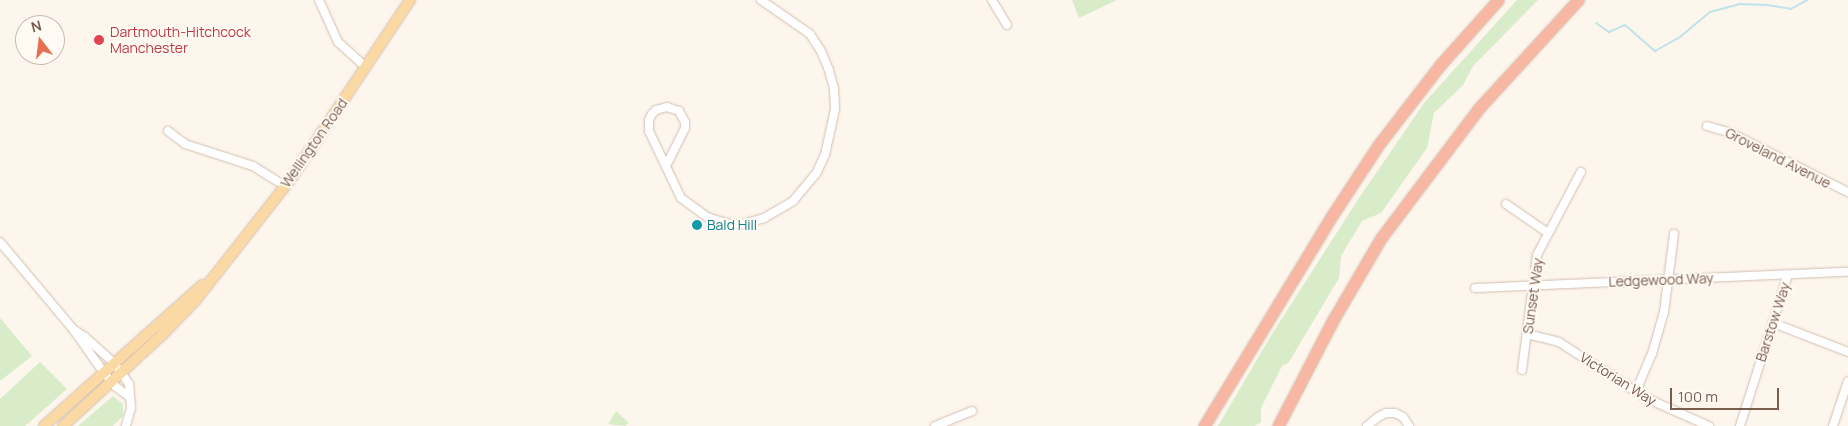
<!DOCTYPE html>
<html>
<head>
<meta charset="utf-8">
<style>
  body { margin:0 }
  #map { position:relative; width:1848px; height:426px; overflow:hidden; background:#fdf6ec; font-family:Manrope,sans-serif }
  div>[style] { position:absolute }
  .green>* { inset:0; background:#d8ecc9 }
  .stream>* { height:2px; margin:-1px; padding:0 1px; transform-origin:1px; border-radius:1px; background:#bfe3e8 }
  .roads { filter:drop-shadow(0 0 1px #d1beb0) drop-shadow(0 0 1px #d1beb0) }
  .minor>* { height:8px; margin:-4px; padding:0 4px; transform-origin:4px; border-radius:4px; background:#fff }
  .major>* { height:10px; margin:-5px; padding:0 5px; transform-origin:5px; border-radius:5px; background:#fbd9a5 }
  .highway>* { height:11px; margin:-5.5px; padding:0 5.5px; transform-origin:5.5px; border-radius:5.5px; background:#f7b7a3 }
  .dots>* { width:14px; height:14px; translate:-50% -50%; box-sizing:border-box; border:2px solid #fffaf3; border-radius:50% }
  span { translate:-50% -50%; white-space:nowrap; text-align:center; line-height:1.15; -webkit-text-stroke:4px #fffaf3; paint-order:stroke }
  .health-label { font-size:14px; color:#be3a42 }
  .left { translate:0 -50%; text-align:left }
  .street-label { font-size:14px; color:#7a5c4d }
  .culture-label { font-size:14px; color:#0d838f }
  .north { position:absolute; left:15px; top:15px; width:50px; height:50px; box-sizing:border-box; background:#fffaf3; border:1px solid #cabbb1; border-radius:50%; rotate:345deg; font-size:14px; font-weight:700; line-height:20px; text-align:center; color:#7a5c4d }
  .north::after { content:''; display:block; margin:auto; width:18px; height:22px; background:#e76f51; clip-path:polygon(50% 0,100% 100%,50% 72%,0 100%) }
  .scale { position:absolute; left:1670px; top:388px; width:109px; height:22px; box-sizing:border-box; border:2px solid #7a5c4d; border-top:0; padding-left:6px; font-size:15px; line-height:18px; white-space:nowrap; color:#7a5c4d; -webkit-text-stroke:4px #fffaf3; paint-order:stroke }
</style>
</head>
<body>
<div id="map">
  <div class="green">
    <i style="clip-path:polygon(1072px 0,1117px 0,1079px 18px)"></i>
    <i style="clip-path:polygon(1517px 0,1538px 0,1473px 66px,1463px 85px,1434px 113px,1427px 148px,1381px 213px,1362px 221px,1341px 256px,1339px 278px,1289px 362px,1282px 366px,1261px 408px,1261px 422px,1255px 426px,1218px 426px,1272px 334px,1357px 201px,1424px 103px)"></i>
    <i style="clip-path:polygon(0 318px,32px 356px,0 381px)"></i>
    <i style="clip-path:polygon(40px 362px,67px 389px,25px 426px,0 426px,0 399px)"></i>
    <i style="clip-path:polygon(113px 396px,123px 404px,123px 416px,113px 426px,78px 426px)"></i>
    <i style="clip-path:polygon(616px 411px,629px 423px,625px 426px,608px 424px)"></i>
  </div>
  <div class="stream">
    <i style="left:1596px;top:23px;width:16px;rotate:35deg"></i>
    <i style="left:1609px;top:32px;width:17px;rotate:-24deg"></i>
    <i style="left:1625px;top:25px;width:40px;rotate:41deg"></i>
    <i style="left:1655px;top:51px;width:29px;rotate:-29deg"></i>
    <i style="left:1680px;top:37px;width:39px;rotate:-40deg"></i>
    <i style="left:1710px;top:12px;width:30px;rotate:-15deg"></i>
    <i style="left:1739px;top:4px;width:28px;rotate:2deg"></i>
    <i style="left:1767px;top:5px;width:24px;rotate:9deg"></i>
    <i style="left:1791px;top:9px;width:18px;rotate:-29deg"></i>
  </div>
  <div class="roads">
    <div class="minor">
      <i style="left:319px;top:0;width:46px;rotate:65.7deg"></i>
      <i style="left:338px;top:42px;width:38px;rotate:42deg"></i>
      <i style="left:992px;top:0;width:29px;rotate:59deg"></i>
      <i style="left:1707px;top:126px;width:25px;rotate:16deg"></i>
      <i style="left:1731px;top:133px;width:131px;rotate:26.8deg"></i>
      <i style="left:168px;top:131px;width:21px;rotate:37deg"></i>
      <i style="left:185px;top:144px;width:71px;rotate:17.9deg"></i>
      <i style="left:253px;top:166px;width:38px;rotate:32deg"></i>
      <i style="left:666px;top:166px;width:42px;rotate:-63.4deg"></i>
      <i style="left:685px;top:128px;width:6px;rotate:-90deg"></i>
      <i style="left:685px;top:122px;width:13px;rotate:-119deg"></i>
      <i style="left:679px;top:111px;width:13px;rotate:-162deg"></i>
      <i style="left:667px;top:107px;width:11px;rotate:165deg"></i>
      <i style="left:656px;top:110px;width:6px;rotate:135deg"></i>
      <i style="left:652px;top:114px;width:7px;rotate:117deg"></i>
      <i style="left:649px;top:120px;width:11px;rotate:90deg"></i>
      <i style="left:649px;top:131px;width:74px;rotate:64.5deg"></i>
      <i style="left:681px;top:198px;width:32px;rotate:36deg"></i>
      <i style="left:707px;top:217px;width:24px;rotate:17deg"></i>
      <i style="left:730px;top:224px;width:12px"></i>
      <i style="left:742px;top:224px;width:23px;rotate:-15deg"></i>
      <i style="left:764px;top:218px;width:34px;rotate:-30deg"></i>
      <i style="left:793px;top:201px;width:35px;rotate:-50deg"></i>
      <i style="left:816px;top:174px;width:21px;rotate:-65deg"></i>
      <i style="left:825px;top:155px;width:47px;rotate:-77.7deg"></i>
      <i style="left:835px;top:109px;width:21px;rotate:-93deg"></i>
      <i style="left:834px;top:88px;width:19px;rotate:-106deg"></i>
      <i style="left:829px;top:70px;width:21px;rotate:-113deg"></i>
      <i style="left:821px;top:51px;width:20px;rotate:-123deg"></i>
      <i style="left:810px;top:34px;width:60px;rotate:-145.2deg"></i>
      <i style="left:1506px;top:204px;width:51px;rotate:34.6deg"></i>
      <i style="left:0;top:242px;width:114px;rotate:50deg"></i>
      <i style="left:73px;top:329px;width:54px;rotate:54.8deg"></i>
      <i style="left:104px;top:373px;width:18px;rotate:49deg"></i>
      <i style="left:116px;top:387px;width:17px;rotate:36deg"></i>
      <i style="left:1475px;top:288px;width:373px;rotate:-2.5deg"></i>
      <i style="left:1773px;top:323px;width:80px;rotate:21.1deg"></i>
      <i style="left:74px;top:330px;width:13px;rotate:32deg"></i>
      <i style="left:85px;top:337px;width:39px;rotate:42deg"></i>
      <i style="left:114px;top:363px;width:26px;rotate:54deg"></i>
      <i style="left:129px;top:384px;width:24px;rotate:85deg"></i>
      <i style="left:131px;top:408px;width:19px;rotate:106deg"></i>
      <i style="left:1527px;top:334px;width:33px;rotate:14deg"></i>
      <i style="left:1559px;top:342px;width:103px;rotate:32.8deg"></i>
      <i style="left:1646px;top:398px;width:69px;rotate:24deg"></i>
      <i style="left:1522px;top:370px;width:116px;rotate:-82.6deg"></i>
      <i style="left:1537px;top:255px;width:94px;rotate:-62.1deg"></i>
      <i style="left:1639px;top:393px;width:9px;rotate:-90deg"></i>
      <i style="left:1639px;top:384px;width:33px;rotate:-67deg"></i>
      <i style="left:1652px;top:354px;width:44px;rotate:-74.1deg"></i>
      <i style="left:1664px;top:312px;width:79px;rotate:-82.7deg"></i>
      <i style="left:935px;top:426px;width:40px;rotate:-22deg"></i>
      <i style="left:1367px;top:426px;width:14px;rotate:-39deg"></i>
      <i style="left:1378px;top:417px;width:9px;rotate:-27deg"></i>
      <i style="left:1386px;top:413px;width:9px"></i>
      <i style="left:1395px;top:413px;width:9px;rotate:27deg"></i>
      <i style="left:1403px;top:417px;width:11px;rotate:56deg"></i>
      <i style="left:1740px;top:426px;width:158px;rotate:-72.4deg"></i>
      <i style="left:1833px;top:426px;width:47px;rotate:-71.6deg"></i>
    </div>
    <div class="major">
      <i style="left:44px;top:426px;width:212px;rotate:-41.7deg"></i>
      <i style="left:63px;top:426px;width:134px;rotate:-42.6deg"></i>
      <i style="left:162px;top:335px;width:47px;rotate:-45.9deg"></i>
      <i style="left:195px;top:301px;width:154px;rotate:-51.9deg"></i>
      <i style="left:290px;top:180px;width:216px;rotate:-56.3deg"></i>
    </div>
    <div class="highway">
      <i style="left:1204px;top:426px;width:248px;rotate:-58.7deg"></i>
      <i style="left:1333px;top:214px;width:84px;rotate:-56.7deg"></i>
      <i style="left:1379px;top:144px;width:100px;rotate:-52.3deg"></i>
      <i style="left:1440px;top:65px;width:87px;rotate:-48.3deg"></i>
      <i style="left:1278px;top:426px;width:119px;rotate:-62.6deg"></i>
      <i style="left:1333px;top:320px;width:95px;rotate:-59.7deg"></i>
      <i style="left:1381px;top:238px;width:163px;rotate:-53deg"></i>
      <i style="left:1479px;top:108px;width:147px;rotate:-47.5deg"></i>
    </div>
  </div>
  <div class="dots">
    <i style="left:99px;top:40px;background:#e0444e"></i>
    <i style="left:697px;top:225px;background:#0f9aa8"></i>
  </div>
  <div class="health-label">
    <span class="left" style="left:110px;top:40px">Dartmouth-Hitchcock<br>Manchester</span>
  </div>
  <div class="street-label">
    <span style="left:314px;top:143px;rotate:-55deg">Wellington Road</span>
    <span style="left:1778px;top:158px;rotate:27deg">Groveland Avenue</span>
    <span style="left:1661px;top:280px;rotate:-2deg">Ledgewood Way</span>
    <span style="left:1533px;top:296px;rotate:-82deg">Sunset Way</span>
    <span style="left:1773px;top:322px;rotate:-72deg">Barstow Way</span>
    <span style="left:1618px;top:379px;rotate:32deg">Victorian Way</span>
  </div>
  <div class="culture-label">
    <span class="left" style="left:707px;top:225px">Bald Hill</span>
  </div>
  <div class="north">N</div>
  <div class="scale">100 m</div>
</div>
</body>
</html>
